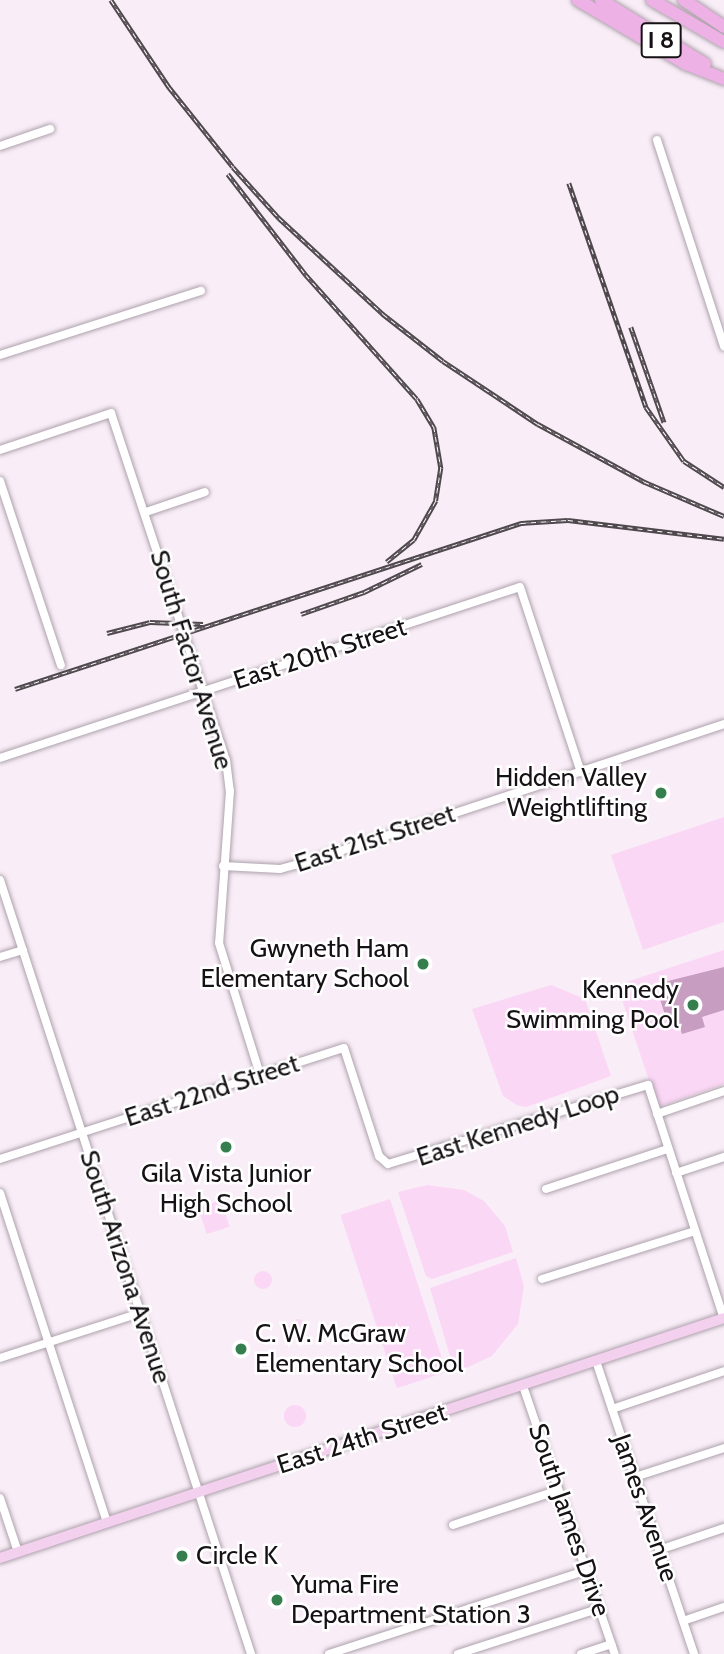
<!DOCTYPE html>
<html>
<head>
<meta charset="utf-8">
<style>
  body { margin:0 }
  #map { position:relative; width:724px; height:1654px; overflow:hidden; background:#f9edf7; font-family:Cabin,sans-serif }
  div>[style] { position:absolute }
  .green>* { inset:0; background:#fbd7f6; transform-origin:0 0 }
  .round { border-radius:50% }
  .water>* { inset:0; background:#c79ec1 }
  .roads { filter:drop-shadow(0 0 2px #ada2ac) drop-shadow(0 0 2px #ada2ac) }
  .minor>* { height:8px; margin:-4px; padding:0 4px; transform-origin:4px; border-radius:4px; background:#fff }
  .major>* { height:10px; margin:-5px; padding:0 5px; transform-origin:5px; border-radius:5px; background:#f4d0ef }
  .highway>* { height:12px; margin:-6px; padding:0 6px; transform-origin:6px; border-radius:6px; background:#edb1e5 }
  .rail>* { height:4.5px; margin-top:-2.25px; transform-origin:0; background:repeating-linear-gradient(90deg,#fff 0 5px,#4f494e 0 10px); box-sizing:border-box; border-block:2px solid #4f494e }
  .dots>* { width:19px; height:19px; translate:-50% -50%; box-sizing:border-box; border:4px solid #fff; border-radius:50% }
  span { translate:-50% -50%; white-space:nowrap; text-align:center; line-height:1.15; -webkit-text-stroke:5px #fff; paint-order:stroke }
  .shield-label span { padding:2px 5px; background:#fff; border:2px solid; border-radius:5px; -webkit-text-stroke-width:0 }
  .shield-label { font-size:24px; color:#151114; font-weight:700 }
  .street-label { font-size:26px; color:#151114 }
  .poi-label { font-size:26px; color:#151114 }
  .right { translate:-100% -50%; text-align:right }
  .left { translate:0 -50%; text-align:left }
</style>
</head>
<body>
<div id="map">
  <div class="green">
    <i style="clip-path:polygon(724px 817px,724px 922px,643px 950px,611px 855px)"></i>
    <i style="clip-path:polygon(724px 950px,724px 1084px,658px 1107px,617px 985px)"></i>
    <i style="clip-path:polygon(551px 985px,585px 999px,611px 1076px,526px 1107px,517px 1105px,503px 1096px,472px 1009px)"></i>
    <i style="clip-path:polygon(427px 1185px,464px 1190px,484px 1201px,505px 1226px,513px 1252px,432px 1279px,426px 1276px,398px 1192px)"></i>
    <i style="left:390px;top:1199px;width:182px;height:52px;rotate:72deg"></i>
    <i style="left:221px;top:1200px;width:28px;height:24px;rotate:72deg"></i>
    <i style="clip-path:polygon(516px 1258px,524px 1286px,518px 1324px,492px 1356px,455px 1373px,430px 1288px)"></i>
    <i class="round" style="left:254px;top:1271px;width:18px;height:18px"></i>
    <i class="round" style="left:289px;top:1319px;width:18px;height:18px"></i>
    <i class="round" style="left:284px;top:1405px;width:22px;height:22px"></i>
  </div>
  <div class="water">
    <i style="clip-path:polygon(724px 967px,724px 1010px,702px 1017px,705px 1027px,682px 1034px,679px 1025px,669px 1028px,660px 999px,668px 996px,664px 982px)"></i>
  </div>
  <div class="roads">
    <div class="minor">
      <i style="left:657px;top:140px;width:217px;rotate:72deg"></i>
      <i style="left:0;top:146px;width:53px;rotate:-18.8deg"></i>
      <i style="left:0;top:355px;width:211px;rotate:-17.7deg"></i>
      <i style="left:0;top:450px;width:117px;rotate:-18.4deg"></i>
      <i style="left:111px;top:413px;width:366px;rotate:71.7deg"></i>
      <i style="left:226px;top:760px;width:31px;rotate:83deg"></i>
      <i style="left:230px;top:791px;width:152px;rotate:94.1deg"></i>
      <i style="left:219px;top:943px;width:138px;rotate:72.7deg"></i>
      <i style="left:0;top:481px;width:194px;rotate:71.7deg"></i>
      <i style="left:146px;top:512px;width:62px;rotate:-18.7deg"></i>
      <i style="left:0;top:758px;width:547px;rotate:-18.2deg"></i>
      <i style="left:520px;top:587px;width:195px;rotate:71.8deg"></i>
      <i style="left:223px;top:866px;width:57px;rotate:3deg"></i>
      <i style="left:280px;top:869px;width:31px;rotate:-15deg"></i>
      <i style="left:310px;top:861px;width:436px;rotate:-18.3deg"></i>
      <i style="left:0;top:880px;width:814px;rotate:72.03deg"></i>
      <i style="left:0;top:957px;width:24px;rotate:-17deg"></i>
      <i style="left:657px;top:1114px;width:71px;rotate:-18.9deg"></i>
      <i style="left:0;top:1159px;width:361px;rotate:-17.9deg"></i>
      <i style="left:344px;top:1048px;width:114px;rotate:72deg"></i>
      <i style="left:379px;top:1156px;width:12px;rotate:42deg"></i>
      <i style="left:388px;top:1164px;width:272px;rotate:-16.9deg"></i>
      <i style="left:648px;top:1085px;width:246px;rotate:72deg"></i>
      <i style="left:676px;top:1173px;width:51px;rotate:-18.4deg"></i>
      <i style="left:546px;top:1189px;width:128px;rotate:-18.2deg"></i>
      <i style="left:0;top:1193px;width:347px;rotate:72deg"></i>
      <i style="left:542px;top:1279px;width:160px;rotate:-17.4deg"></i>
      <i style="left:0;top:1358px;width:147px;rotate:-17.8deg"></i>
      <i style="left:596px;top:1361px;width:309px;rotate:71.5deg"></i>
      <i style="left:523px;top:1386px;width:283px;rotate:71.1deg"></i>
      <i style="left:612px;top:1409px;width:118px;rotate:-18.7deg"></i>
      <i style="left:635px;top:1477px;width:94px;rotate:-18deg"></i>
      <i style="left:0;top:1498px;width:57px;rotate:71.6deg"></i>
      <i style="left:453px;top:1525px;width:108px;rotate:-18.3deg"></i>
      <i style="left:659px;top:1550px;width:69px;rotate:-18.7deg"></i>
      <i style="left:683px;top:1621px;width:43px;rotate:-18.9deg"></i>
      <i style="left:329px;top:1654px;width:272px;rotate:-18deg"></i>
      <i style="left:458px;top:1654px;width:149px;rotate:-17.9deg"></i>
      <i style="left:581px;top:1654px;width:32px;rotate:-18deg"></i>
    </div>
    <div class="major">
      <i style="left:0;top:1558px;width:763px;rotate:-18.34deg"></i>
    </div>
    <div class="highway">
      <i style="left:578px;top:0;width:126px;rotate:30.7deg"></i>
      <i style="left:686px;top:64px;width:41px;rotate:21.5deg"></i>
      <i style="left:601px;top:0;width:122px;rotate:31.6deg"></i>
      <i style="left:652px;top:0;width:83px;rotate:30.3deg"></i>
      <i style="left:684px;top:0;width:48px;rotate:34deg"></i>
    </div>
  </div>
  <div class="rail">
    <i style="left:111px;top:0;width:105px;rotate:56.3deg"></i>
    <i style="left:169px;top:87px;width:102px;rotate:51.3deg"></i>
    <i style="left:233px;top:167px;width:69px;rotate:48deg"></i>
    <i style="left:279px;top:218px;width:142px;rotate:42.7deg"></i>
    <i style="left:383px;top:314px;width:76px;rotate:38.1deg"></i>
    <i style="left:443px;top:361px;width:114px;rotate:33.6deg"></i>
    <i style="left:538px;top:424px;width:122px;rotate:28.5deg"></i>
    <i style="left:645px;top:482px;width:86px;rotate:23.3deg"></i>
    <i style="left:228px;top:174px;width:128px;rotate:52.3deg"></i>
    <i style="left:306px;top:275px;width:166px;rotate:48.2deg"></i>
    <i style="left:417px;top:399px;width:33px;rotate:59deg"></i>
    <i style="left:434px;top:427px;width:42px;rotate:80.3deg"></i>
    <i style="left:441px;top:468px;width:33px;rotate:99deg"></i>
    <i style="left:436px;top:501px;width:45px;rotate:119.4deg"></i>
    <i style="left:414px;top:540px;width:35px;rotate:141deg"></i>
    <i style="left:569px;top:183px;width:237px;rotate:71deg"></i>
    <i style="left:646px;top:407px;width:66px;rotate:54.9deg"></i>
    <i style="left:684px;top:461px;width:48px;rotate:33deg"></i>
    <i style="left:631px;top:327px;width:101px;rotate:70.8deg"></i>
    <i style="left:301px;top:614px;width:67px;rotate:-19.2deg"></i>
    <i style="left:364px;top:592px;width:64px;rotate:-25.8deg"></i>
    <i style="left:107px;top:633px;width:44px;rotate:-14.3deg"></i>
    <i style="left:150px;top:622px;width:53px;rotate:2.2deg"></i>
    <i style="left:15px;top:689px;width:533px;rotate:-18.16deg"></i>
    <i style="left:521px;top:523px;width:47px;rotate:-3.7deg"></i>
    <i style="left:568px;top:520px;width:157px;rotate:6.9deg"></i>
  </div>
  <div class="dots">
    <i style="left:661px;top:793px;background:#347f4d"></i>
    <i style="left:423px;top:964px;background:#347f4d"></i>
    <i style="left:693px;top:1005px;background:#347f4d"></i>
    <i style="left:226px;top:1147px;background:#347f4d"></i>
    <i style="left:241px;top:1349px;background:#347f4d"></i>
    <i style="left:182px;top:1556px;background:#347f4d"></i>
    <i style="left:277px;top:1600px;background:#347f4d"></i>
  </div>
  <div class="shield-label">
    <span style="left:661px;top:40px">I 8</span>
  </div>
  <div class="street-label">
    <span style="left:320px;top:654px;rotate:-18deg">East 20th Street</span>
    <span style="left:191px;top:660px;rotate:73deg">South Factor Avenue</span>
    <span style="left:375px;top:839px;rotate:-18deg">East 21st Street</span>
    <span style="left:212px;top:1091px;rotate:-18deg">East 22nd Street</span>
    <span style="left:518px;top:1126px;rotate:-18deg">East Kennedy Loop</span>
    <span style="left:125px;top:1267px;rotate:72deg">South Arizona Avenue</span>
    <span style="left:362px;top:1439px;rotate:-18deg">East 24th Street</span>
    <span style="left:645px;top:1508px;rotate:71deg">James Avenue</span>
    <span style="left:569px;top:1520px;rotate:71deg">South James Drive</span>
  </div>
  <div class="poi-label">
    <span class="right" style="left:647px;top:793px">Hidden Valley<br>Weightlifting</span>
    <span class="right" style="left:409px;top:964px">Gwyneth Ham<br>Elementary School</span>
    <span class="right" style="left:679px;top:1005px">Kennedy<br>Swimming Pool</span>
    <span style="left:226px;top:1189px">Gila Vista Junior<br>High School</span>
    <span class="left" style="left:255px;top:1349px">C. W. McGraw<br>Elementary School</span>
    <span class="left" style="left:196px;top:1556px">Circle K</span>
    <span class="left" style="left:291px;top:1600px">Yuma Fire<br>Department Station 3</span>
  </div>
</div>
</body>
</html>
